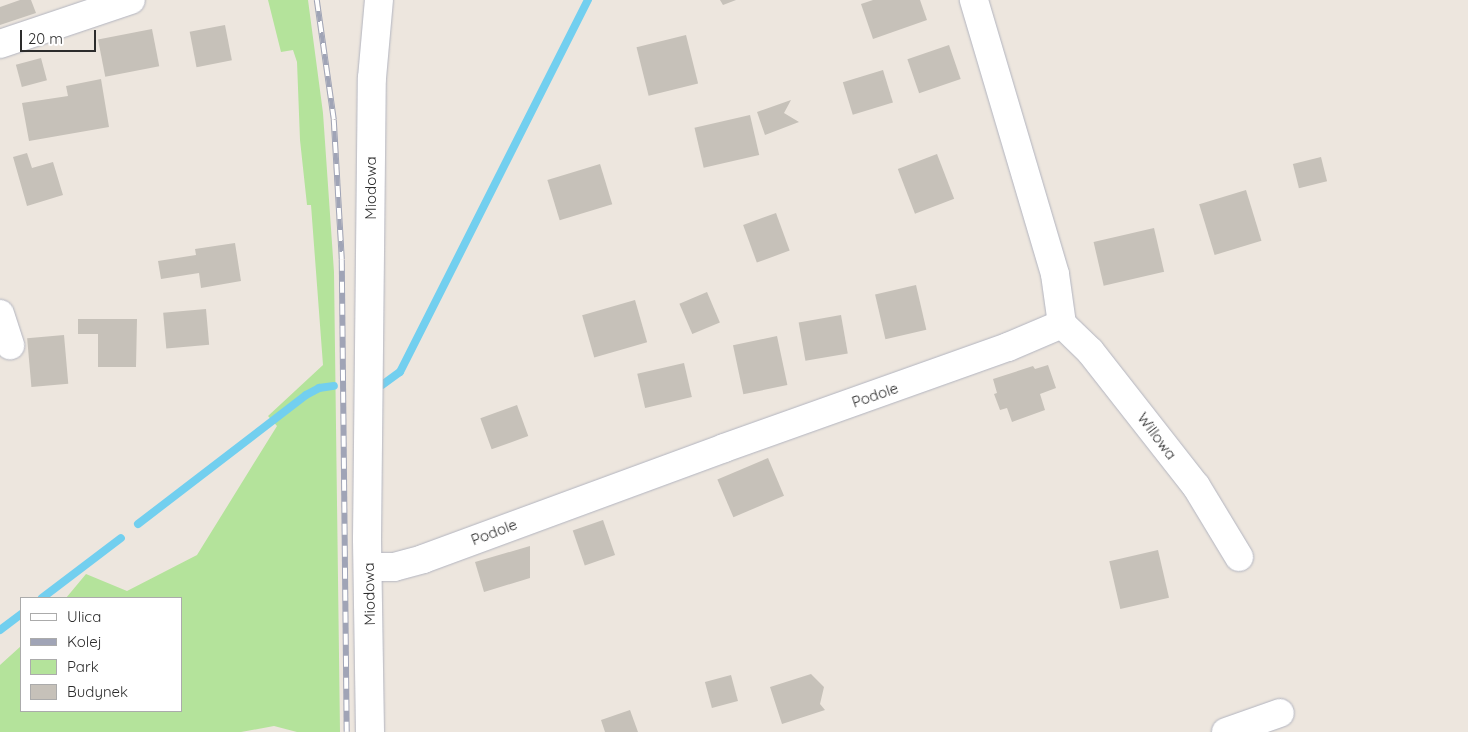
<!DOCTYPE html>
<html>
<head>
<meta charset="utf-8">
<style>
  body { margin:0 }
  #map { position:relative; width:1468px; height:732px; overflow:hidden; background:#ede6de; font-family:Quicksand,sans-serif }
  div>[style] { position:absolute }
  .green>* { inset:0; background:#b4e39b }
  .stream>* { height:8px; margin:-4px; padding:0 4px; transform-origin:4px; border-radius:4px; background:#72cfef }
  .building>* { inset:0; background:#c6c1b9; transform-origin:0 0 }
  .roads { filter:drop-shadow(0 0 1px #b2b4bf) drop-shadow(0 0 1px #b2b4bf) }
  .minor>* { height:28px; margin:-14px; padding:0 14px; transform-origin:14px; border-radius:14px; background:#fff }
  .rail>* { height:5.5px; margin-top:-2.75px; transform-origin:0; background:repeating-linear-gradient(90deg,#fff 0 11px,#a0a4b6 0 22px); box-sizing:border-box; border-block:1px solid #a0a4b6 }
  span { translate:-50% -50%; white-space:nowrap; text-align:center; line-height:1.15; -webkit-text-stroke:5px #fff; paint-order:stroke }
  .street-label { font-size:15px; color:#2c2c2c }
  .legend { position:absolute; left:20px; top:597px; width:162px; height:115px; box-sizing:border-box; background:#fff; border:1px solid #ababab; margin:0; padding:6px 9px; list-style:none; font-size:15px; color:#2c2c2c }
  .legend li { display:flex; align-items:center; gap:10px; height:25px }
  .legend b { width:25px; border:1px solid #ababab }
  .scale { position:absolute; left:20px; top:30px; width:76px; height:22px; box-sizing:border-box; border:2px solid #2c2c2c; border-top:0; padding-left:6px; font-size:15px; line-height:18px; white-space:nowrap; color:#2c2c2c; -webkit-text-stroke:4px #fff; paint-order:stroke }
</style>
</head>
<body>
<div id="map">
  <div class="green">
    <i style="clip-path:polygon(268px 0,308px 0,323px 113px,334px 272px,340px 732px,297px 732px,274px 726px,241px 732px,0 732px,0 665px,21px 646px,21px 711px,181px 711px,181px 598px,66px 598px,86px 574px,127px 591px,197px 555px,277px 426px,268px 416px,323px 365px,311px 205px,307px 205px,300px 140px,297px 62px,293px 50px,281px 52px)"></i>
  </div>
  <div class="stream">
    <i style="left:382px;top:385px;width:22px;rotate:-36deg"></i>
    <i style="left:400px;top:372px;width:417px;rotate:-63.2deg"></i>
    <i style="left:138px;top:524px;width:212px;rotate:-37.5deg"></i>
    <i style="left:306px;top:395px;width:15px;rotate:-28deg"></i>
    <i style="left:319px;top:388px;width:15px;rotate:-8deg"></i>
    <i style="left:42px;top:598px;width:99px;rotate:-37.2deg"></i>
    <i style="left:0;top:630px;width:26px;rotate:-37deg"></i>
  </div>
  <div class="building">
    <i style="clip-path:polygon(20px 0,31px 0,36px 13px,0 25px,0 7px)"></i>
    <i style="clip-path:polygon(720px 0,736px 0,723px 5px)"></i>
    <i style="clip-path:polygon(873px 0,920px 0,927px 20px,873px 39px,861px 4px)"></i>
    <i style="left:225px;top:25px;width:36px;height:36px;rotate:79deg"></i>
    <i style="left:152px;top:29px;width:38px;height:55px;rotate:79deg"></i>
    <i style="left:686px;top:35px;width:50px;height:51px;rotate:76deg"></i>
    <i style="left:949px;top:45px;width:36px;height:44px;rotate:71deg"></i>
    <i style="left:41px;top:58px;width:23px;height:26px;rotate:75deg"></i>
    <i style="left:883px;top:70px;width:34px;height:42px;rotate:73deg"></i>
    <i style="clip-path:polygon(101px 79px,109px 127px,29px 141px,22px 103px,68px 96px,66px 86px)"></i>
    <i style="clip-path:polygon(791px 100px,784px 113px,799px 122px,765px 135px,757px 112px)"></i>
    <i style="left:750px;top:115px;width:41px;height:57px;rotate:77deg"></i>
    <i style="clip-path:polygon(27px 153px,32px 168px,53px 162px,63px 195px,27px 206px,13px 157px)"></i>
    <i style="left:937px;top:154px;width:48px;height:42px;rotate:69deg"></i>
    <i style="left:1321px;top:157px;width:25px;height:29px;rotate:76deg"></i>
    <i style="left:600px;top:164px;width:42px;height:55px;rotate:73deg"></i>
    <i style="left:1246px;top:190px;width:53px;height:49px;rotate:73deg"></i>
    <i style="left:776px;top:213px;width:40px;height:35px;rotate:70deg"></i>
    <i style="left:1154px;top:228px;width:45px;height:62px;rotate:77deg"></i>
    <i style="clip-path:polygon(235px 243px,241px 281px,201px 288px,199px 273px,161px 279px,158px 261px,196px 255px,195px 249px)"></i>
    <i style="left:916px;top:285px;width:46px;height:42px;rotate:77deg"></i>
    <i style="left:707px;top:292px;width:33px;height:30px;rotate:67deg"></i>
    <i style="left:635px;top:300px;width:44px;height:55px;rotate:74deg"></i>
    <i style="left:206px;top:309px;width:36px;height:43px;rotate:85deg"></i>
    <i style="left:841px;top:315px;width:39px;height:43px;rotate:80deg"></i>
    <i style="clip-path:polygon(78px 319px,137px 319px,136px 367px,98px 367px,98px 334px,78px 334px)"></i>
    <i style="left:64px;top:335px;width:49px;height:37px;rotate:85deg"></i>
    <i style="left:777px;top:336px;width:50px;height:45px;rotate:78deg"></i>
    <i style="left:684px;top:363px;width:35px;height:48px;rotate:77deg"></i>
    <i style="clip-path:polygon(1048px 365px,1056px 388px,1040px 394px,1045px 410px,1012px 422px,1007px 408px,1000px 410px,994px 394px,997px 393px,993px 379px,1033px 366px,1035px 369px)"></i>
    <i style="left:517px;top:405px;width:33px;height:39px;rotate:70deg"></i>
    <i style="left:768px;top:458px;width:41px;height:55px;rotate:67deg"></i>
    <i style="left:603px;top:520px;width:37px;height:32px;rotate:71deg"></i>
    <i style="clip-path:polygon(530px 546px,530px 578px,484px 592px,475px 562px)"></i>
    <i style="left:1158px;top:550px;width:49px;height:50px;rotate:77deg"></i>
    <i style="clip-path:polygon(811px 674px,824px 687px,820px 704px,825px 710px,782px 724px,770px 687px)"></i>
    <i style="left:731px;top:675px;width:27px;height:27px;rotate:75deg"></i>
    <i style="clip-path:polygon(630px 710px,638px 732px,605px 732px,601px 720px)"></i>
  </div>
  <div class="roads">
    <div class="minor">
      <i style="left:0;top:44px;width:138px;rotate:-18.6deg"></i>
      <i style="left:0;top:314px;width:33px;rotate:72deg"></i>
      <i style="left:1062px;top:324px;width:39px;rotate:44deg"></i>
      <i style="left:1090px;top:351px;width:172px;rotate:51.9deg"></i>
      <i style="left:1196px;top:486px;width:83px;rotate:58.8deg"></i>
      <i style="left:369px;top:567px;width:25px"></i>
      <i style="left:394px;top:567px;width:30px;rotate:-15deg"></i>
      <i style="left:423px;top:559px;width:321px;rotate:-20.2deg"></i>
      <i style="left:724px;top:448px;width:301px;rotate:-19.6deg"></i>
      <i style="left:1008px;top:347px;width:59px;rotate:-23.1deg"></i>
      <i style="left:1062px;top:324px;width:50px;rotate:-98deg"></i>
      <i style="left:1055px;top:274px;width:286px;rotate:-106.5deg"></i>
      <i style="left:370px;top:732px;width:193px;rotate:-90.9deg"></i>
      <i style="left:367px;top:539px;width:461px;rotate:-89.4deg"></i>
      <i style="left:372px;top:78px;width:78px;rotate:-84.9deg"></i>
      <i style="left:1226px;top:732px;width:57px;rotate:-19.4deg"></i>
    </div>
  </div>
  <div class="rail">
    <i style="left:317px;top:0;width:121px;rotate:81.9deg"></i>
    <i style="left:334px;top:120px;width:140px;rotate:86.7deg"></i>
    <i style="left:342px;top:260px;width:472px;rotate:89.4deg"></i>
  </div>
  <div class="street-label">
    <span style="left:371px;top:188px;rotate:-90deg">Miodowa</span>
    <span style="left:875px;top:395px;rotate:-19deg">Podole</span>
    <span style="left:1157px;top:436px;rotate:53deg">Willowa</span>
    <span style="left:494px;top:532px;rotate:-21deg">Podole</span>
    <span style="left:369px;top:594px;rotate:-91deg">Miodowa</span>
  </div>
  <ul class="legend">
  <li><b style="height:6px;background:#fff"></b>Ulica</li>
  <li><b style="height:6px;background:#a0a4b6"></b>Kolej</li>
  <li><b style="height:14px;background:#b4e39b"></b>Park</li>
  <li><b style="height:14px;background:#c6c1b9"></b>Budynek</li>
  </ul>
  <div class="scale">20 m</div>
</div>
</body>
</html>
